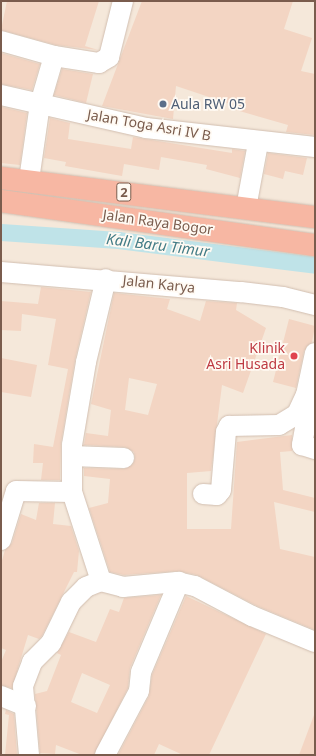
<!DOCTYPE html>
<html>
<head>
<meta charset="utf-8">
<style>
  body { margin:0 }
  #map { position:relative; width:316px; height:756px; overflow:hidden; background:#fdf6ec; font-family:"Noto Sans",sans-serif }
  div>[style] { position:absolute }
  .residential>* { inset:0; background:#f5e8da; transform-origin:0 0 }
  .canal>* { height:17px; margin:-8.5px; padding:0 8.5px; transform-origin:8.5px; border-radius:8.5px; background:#bfe3e8 }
  .building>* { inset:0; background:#f3d5c3 }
  .roads { filter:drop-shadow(0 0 1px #d1beb0) drop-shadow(0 0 1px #d1beb0) }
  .minor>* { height:20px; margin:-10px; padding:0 10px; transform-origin:10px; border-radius:10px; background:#fff }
  .highway>* { height:22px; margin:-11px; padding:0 11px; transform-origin:11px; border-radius:11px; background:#f7b7a3 }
  .dots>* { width:11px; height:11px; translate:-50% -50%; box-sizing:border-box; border:2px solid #fffaf3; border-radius:50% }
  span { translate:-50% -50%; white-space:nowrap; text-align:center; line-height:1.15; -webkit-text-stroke:3.5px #fffaf3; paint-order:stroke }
  .shield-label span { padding:1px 3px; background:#fffaf3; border:1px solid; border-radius:3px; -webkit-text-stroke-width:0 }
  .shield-label { font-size:13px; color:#7a5c4d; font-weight:700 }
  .service-label { font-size:14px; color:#4e5e75 }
  .left { translate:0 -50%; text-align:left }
  .street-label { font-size:14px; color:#7a5c4d }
  .health-label { font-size:14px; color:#be3a42 }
  .right { translate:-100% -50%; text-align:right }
  .water-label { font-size:15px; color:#437c86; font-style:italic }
  .frame { position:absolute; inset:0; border:2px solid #7a5c4d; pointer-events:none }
</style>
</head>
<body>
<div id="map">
  <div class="residential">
    <i style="left:1px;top:1px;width:314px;height:754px"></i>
  </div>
  <div class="canal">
    <i style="left:1px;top:232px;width:117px;rotate:3.9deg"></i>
    <i style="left:118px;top:240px;width:199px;rotate:7.2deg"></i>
  </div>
  <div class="building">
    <i style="clip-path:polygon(7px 1px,99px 1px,85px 46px,98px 50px,56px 45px,1px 30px)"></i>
    <i style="clip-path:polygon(142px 1px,293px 1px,284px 29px,312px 38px,301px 71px,315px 74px,315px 135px,286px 132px,288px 125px,229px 108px,230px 104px,176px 86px,173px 119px,102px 106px)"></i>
    <i style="clip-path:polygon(1px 53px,40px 64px,32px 90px,1px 84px)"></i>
    <i style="clip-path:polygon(62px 69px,93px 74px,86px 103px,54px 95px)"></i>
    <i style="clip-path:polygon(2px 107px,27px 113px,20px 165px,1px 163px)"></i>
    <i style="clip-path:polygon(50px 118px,70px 123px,68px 139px,131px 149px,133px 137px,232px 153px,232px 149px,245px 151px,240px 178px,206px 169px,207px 165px,161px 157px,159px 170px,124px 164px,122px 176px,65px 166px,66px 162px,44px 158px)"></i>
    <i style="clip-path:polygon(268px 153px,307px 158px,303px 175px,285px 171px,283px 179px,264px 174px)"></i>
    <i style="clip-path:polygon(41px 287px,91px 292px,75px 360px,61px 443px,60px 480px,41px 480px,43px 463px,33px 463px,34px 444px,53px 447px,68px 369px,48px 365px,56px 319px,22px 314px,21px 331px,1px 330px,1px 301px,38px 304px)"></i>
    <i style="clip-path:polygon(evenodd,114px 293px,170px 299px,167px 309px,200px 321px,206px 301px,237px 303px,236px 310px,266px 328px,243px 393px,222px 385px,211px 471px,187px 473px,187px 529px,231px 529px,237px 442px,292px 435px,292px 451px,280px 452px,283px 490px,315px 498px,315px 512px,274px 502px,280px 549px,315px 557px,315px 630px,257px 606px,197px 575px,178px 571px,124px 575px,110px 572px,89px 508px,108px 503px,110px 479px,84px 476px,84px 468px,124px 469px,133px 464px,135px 458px,134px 452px,125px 447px,84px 445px,86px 433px,108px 436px,111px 410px,91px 404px,114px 293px,129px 378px,157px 384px,148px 415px,125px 410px,129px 378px)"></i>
    <i style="clip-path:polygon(289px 319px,315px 326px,312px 342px,304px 351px,296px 388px,273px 382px)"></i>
    <i style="clip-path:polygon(1px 358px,37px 365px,31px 397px,1px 392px)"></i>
    <i style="clip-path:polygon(39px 503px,55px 503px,53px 524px,71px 526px,79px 551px,77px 572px,74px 572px,42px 636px,39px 639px,28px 635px,12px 688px,1px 685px,1px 662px,6px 650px,1px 648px,1px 564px,5px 550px,12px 543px,21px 514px,36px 520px)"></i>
    <i style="clip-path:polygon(evenodd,161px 595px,130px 668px,128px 688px,94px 755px,82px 755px,56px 745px,55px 754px,40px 753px,35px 694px,47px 691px,61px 655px,57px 653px,69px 632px,96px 642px,110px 609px,119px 612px,124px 598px,161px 595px,82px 673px,110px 685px,97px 713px,71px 702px,82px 673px)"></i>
    <i style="clip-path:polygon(186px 596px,266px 634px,209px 755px,183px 755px,159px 744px,154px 755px,118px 755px,149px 696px,152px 675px)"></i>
    <i style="clip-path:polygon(6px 710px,14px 714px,17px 755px,5px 755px,9px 715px,5px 714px)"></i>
    <i style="clip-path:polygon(314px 715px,315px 755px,299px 755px)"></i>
  </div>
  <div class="roads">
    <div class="minor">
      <i style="left:1px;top:41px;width:55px;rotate:15.8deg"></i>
      <i style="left:54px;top:56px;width:46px;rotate:8.8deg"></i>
      <i style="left:99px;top:63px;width:12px;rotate:-31deg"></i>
      <i style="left:109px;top:57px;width:58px;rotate:-76deg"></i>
      <i style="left:1px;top:95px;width:149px;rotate:12.8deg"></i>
      <i style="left:146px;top:128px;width:170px;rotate:6.4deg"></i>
      <i style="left:29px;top:180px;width:77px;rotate:-81.8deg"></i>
      <i style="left:40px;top:104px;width:50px;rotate:-73.7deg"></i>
      <i style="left:246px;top:208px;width:66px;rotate:-79.5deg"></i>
      <i style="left:1px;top:272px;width:241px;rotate:4.8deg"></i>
      <i style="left:241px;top:292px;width:42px;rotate:6.8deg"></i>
      <i style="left:283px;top:297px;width:33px;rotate:14deg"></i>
      <i style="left:310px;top:400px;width:46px;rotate:100.1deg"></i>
      <i style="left:302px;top:445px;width:14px;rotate:17deg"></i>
      <i style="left:72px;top:456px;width:52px;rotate:2.2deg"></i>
      <i style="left:203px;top:494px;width:14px;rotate:4deg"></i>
      <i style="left:217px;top:495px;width:6px;rotate:-51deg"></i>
      <i style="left:221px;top:490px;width:58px;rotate:-85.1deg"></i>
      <i style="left:226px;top:432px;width:7px;rotate:-63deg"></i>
      <i style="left:229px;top:426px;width:50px;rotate:-1.1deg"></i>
      <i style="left:279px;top:425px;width:21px;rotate:-31deg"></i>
      <i style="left:297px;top:414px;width:21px;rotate:-65deg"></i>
      <i style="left:306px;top:395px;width:43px;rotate:-77.9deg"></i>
      <i style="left:1px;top:540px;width:51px;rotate:-73deg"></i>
      <i style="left:16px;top:491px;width:56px;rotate:1deg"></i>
      <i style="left:101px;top:581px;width:23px;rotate:15deg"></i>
      <i style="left:123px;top:587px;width:54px;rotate:-5.3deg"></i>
      <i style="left:177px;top:582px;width:18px;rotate:13deg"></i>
      <i style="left:195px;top:586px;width:64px;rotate:27.8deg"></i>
      <i style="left:252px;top:616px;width:68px;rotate:22.4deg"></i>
      <i style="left:1px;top:696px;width:27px;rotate:22deg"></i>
      <i style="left:29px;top:755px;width:69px;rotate:-95deg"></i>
      <i style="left:23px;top:686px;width:26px;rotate:-69deg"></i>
      <i style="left:32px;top:662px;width:27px;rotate:-45deg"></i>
      <i style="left:51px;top:643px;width:46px;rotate:-64deg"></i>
      <i style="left:71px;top:602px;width:21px;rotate:-45deg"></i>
      <i style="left:86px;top:587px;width:16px;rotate:-22deg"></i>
      <i style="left:101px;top:581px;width:94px;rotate:-108deg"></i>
      <i style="left:72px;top:492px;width:47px;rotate:-90deg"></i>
      <i style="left:72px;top:445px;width:84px;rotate:-80.4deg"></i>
      <i style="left:86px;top:362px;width:85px;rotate:-76.5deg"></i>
      <i style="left:105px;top:755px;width:72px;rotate:-62deg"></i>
      <i style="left:139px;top:691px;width:19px;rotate:-84deg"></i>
      <i style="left:141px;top:672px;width:98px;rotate:-67.1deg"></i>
    </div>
    <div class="highway">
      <i style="left:1px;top:178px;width:316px;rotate:7.1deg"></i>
      <i style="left:1px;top:201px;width:317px;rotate:8deg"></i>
    </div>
  </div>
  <div class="dots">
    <i style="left:163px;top:104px;background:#5c6f8a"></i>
    <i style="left:294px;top:356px;background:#e0444e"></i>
  </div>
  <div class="shield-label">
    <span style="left:124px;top:192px">2</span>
  </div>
  <div class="service-label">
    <span class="left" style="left:171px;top:104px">Aula RW 05</span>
  </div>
  <div class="street-label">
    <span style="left:149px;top:125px;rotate:10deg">Jalan Toga Asri IV B</span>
    <span style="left:158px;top:222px;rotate:8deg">Jalan Raya Bogor</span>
    <span style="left:159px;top:284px;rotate:6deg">Jalan Karya</span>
  </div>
  <div class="health-label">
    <span class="right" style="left:285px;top:356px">Klinik<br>Asri Husada</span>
  </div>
  <div class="water-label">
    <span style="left:158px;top:245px;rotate:7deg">Kali Baru Timur</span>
  </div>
  <div class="frame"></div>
</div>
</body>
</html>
